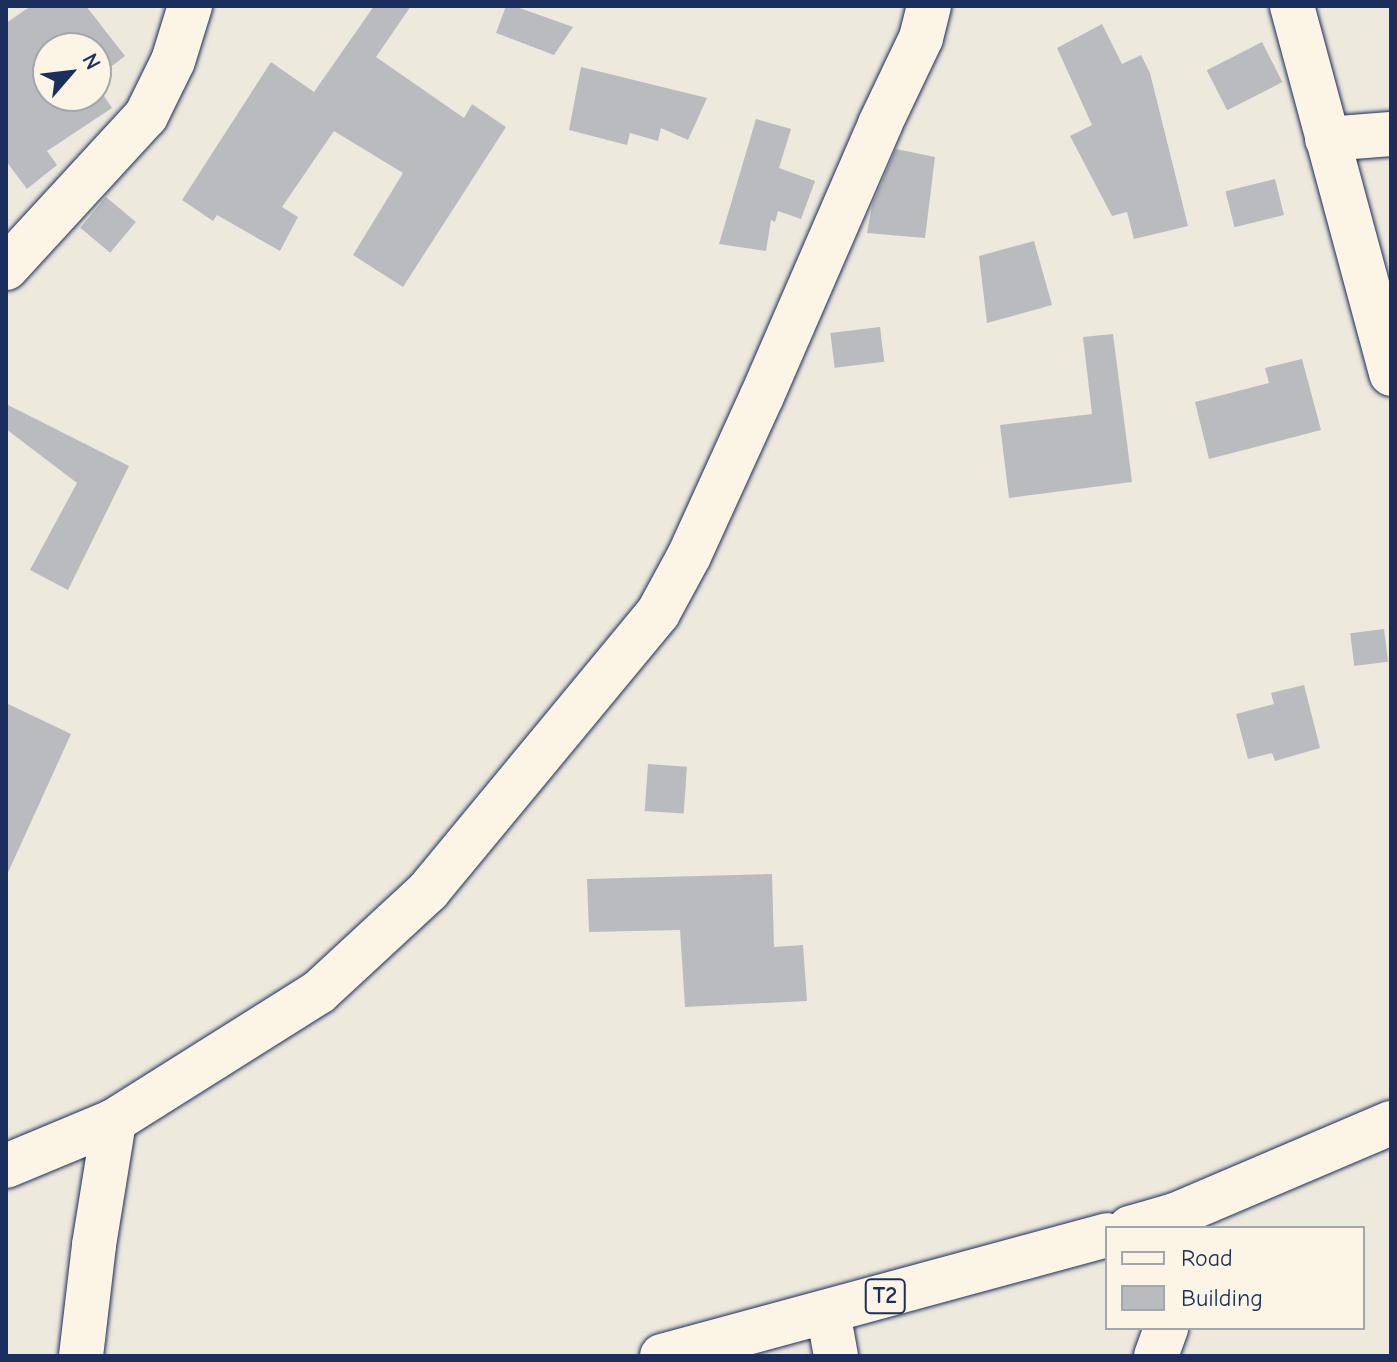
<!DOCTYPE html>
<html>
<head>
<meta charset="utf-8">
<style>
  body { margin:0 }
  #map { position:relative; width:1397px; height:1362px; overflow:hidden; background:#eee9dd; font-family:"Comic Neue",sans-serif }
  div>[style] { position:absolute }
  .building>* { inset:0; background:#babbbe; transform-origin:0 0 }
  .roads { filter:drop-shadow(0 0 2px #1b2f5e) drop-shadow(0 0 2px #1b2f5e) }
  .minor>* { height:44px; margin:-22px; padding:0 22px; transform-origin:22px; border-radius:22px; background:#fcf5e5 }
  .highway>* { height:44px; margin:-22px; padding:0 22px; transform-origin:22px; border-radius:22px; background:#fcf5e5 }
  span { translate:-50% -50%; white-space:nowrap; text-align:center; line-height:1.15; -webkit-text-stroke:8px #fcf5e5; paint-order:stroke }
  .shield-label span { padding:2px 6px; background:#fcf5e5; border:2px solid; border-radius:6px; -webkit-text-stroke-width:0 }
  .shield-label { font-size:24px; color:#1b2f5e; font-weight:700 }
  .frame { position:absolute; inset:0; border:8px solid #1b2f5e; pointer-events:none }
  .legend { position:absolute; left:1105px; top:1226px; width:260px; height:104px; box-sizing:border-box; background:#fcf5e5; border:2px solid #a2a6af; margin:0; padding:10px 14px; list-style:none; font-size:24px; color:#1b2f5e }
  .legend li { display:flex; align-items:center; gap:16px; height:40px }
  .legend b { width:40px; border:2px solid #a2a6af }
  .north { position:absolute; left:32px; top:32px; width:80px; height:80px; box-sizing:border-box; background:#fcf5e5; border:2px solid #a2a6af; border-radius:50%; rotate:62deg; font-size:22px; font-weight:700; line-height:32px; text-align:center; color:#1b2f5e }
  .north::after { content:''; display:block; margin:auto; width:28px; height:36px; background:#1b2f5e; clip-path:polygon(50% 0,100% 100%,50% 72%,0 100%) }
</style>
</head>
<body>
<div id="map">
  <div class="building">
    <i style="clip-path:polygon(31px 6px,86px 6px,125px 56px,96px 78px,96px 48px,48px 48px,48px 96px,96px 96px,96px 84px,112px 108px,47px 151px,57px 165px,27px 189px,6px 161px,6px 23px)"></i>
    <i style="clip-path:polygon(374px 6px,411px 6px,376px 57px,464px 118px,472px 104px,506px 127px,403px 287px,353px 255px,403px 173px,334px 131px,282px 207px,298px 217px,280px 251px,217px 215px,213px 221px,182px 200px,271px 62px,314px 92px)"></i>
    <i style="clip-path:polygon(506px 6px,514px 6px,573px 27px,554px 55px,496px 33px)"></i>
    <i style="clip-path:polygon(1102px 24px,1122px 64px,1141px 55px,1150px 73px,1188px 226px,1134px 239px,1127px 212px,1112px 216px,1070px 136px,1092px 125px,1057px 48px)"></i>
    <i style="left:1262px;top:42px;width:45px;height:62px;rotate:63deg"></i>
    <i style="clip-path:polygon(581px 67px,707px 98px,688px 140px,661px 128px,658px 141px,630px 133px,627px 145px,569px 130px)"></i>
    <i style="clip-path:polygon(756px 119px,791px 129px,779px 168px,815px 181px,801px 219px,778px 211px,775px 222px,771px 220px,766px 251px,719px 244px)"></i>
    <i style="clip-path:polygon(896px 149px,935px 157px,925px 238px,867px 233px,872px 205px)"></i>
    <i style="left:1275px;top:179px;width:37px;height:51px;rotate:76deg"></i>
    <i style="left:106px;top:197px;width:39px;height:40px;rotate:40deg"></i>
    <i style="clip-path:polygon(1034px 241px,1052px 305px,987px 323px,979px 256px)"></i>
    <i style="left:880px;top:327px;width:35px;height:50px;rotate:83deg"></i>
    <i style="clip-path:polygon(1113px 334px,1132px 482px,1009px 498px,1000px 425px,1092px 414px,1083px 337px)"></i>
    <i style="clip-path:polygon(1302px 359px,1321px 430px,1209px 459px,1195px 402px,1269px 383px,1265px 368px)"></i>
    <i style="clip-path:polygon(6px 404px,129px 466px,68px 590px,30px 570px,77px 483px,6px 429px)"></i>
    <i style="left:1384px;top:629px;width:33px;height:34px;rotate:83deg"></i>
    <i style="clip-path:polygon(1304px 685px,1320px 748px,1275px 761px,1272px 753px,1248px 759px,1236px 714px,1274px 704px,1271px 693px)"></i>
    <i style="clip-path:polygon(6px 703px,71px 734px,6px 877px)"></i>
    <i style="left:648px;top:764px;width:39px;height:47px;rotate:4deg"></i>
    <i style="clip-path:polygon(772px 874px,774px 947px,803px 945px,807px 1001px,685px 1007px,680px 930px,589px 932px,587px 879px)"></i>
  </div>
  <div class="roads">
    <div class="minor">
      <i style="left:1292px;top:6px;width:381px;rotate:74.9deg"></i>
      <i style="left:1327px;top:139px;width:64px;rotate:-4.5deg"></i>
      <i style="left:6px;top:268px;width:207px;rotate:-47.4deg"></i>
      <i style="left:146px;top:116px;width:61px;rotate:-63.9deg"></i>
      <i style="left:173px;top:61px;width:58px;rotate:-72.8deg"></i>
      <i style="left:6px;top:1166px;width:117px;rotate:-22.6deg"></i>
      <i style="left:828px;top:1312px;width:45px;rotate:79.7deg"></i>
      <i style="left:81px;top:1356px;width:112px;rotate:-83.3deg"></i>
      <i style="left:94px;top:1245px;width:126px;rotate:-80.8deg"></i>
      <i style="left:114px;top:1121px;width:242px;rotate:-32.2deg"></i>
      <i style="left:319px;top:992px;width:149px;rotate:-42.8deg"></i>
      <i style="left:428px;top:891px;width:361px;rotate:-50.4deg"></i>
      <i style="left:658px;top:613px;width:65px;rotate:-61.5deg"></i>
      <i style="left:689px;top:556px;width:176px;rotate:-65.5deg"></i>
      <i style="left:762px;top:396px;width:296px;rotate:-66.5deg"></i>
      <i style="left:880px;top:124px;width:95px;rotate:-64.5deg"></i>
      <i style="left:921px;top:38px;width:33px;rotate:-76deg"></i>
      <i style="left:1156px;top:1356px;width:30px;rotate:-70deg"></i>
    </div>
    <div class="highway">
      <i style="left:1130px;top:1228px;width:47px;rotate:-16.1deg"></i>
      <i style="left:1175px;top:1215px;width:235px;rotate:-23.1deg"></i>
      <i style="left:662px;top:1356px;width:461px;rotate:-15.2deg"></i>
    </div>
  </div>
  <div class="shield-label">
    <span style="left:885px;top:1296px">T2</span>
  </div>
  <div class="frame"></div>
  <ul class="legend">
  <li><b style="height:10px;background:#fcf5e5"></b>Road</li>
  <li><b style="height:22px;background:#babbbe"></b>Building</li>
  </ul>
  <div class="north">N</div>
</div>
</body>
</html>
